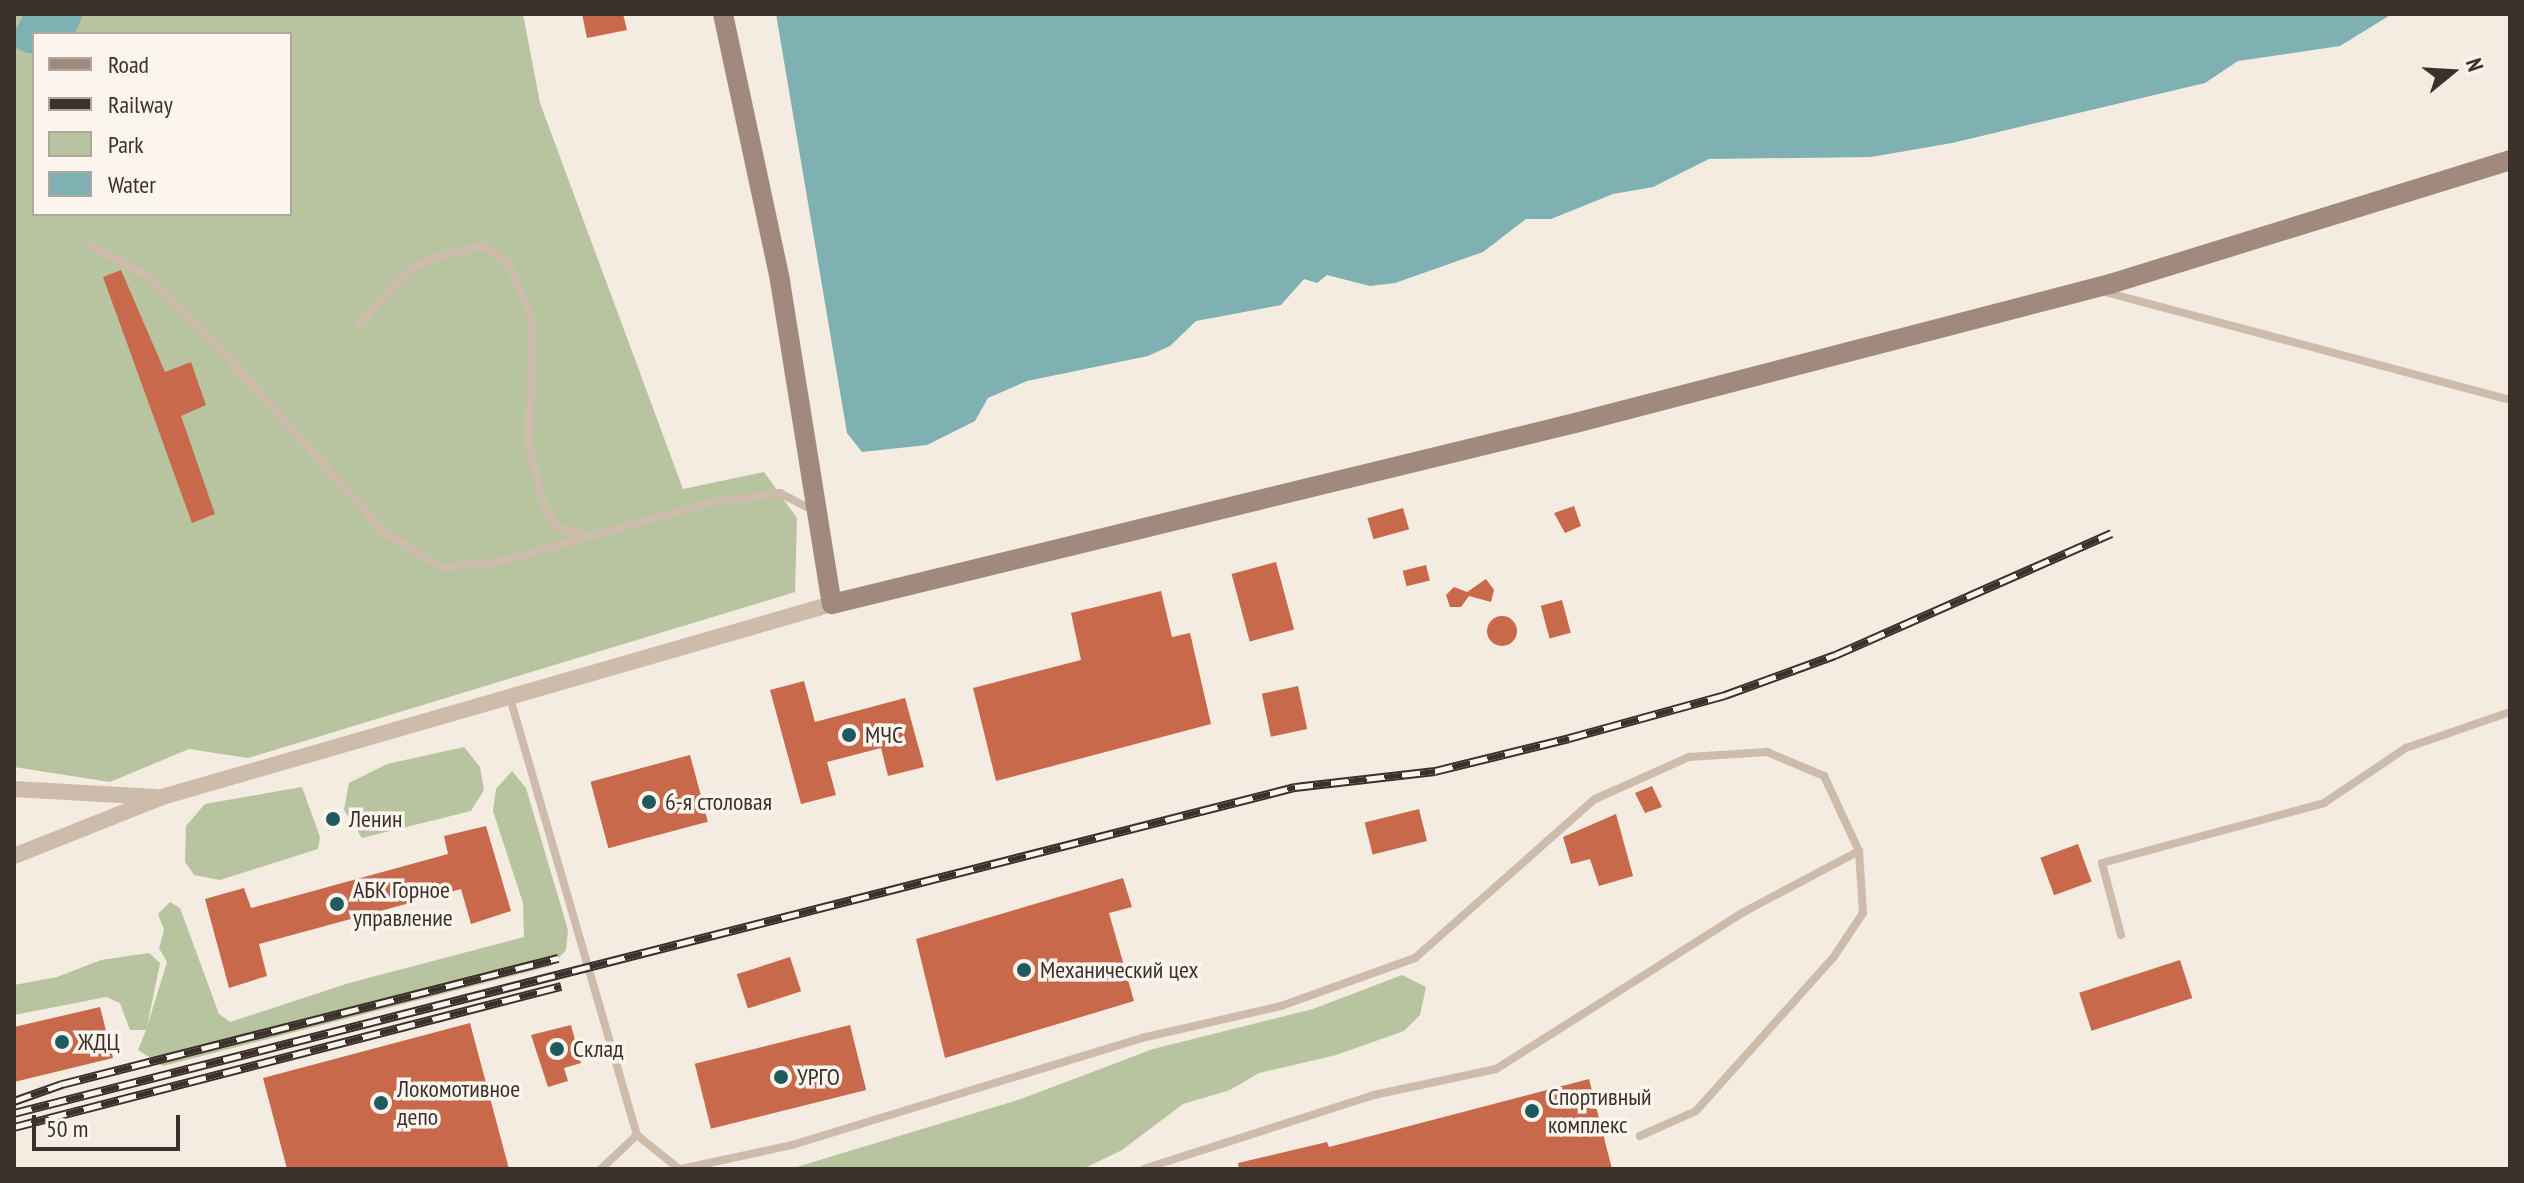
<!DOCTYPE html>
<html>
<head>
<meta charset="utf-8">
<style>
  body { margin:0 }
  #map { position:relative; width:2524px; height:1183px; overflow:hidden; background:#f4ebe1; font-family:"PT Sans Narrow",sans-serif }
  div>[style] { position:absolute }
  .green>* { inset:0; background:#b8c4a0 }
  .water>* { inset:0; background:#7fb0b2 }
  .building>* { inset:0; background:#c8694b; transform-origin:0 0 }
  .round { border-radius:50% }
  .lane>* { height:8px; margin:-4px; padding:0 4px; transform-origin:4px; border-radius:4px; background:#cdbbac }
  .street>* { height:16px; margin:-8px; padding:0 8px; transform-origin:8px; border-radius:8px; background:#cdbbac }
  .secondary>* { height:20px; margin:-10px; padding:0 10px; transform-origin:10px; border-radius:10px; background:#a18a7d }
  .rail>* { height:9px; margin-top:-4.5px; transform-origin:0; background:repeating-linear-gradient(90deg,#fbf5ee 0 18px,#3b302b 0 36px); box-sizing:border-box; border-block:2px solid #3b302b }
  .dots>* { width:22px; height:22px; translate:-50% -50%; box-sizing:border-box; border:4px solid #fbf5ee; border-radius:50% }
  span { translate:-50% -50%; white-space:nowrap; text-align:center; line-height:1.15; -webkit-text-stroke:7px #fbf5ee; paint-order:stroke }
  .poi-label { font-size:24px; color:#3b302b }
  .left { translate:0 -50%; text-align:left }
  .frame { position:absolute; inset:0; border:16px solid #3b302b; pointer-events:none }
  .legend { position:absolute; left:32px; top:32px; width:260px; height:184px; box-sizing:border-box; background:#fbf5ee; border:2px solid #aea6a0; margin:0; padding:10px 14px; list-style:none; font-size:24px; color:#3b302b }
  .legend li { display:flex; align-items:center; gap:16px; height:40px }
  .legend b { width:40px; border:2px solid #aea6a0 }
  .north { position:absolute; left:2412px; top:32px; width:80px; height:80px; -webkit-text-stroke:6px #fbf5ee; paint-order:stroke; rotate:72deg; font-size:22px; font-weight:700; line-height:32px; text-align:center; color:#3b302b }
  .north::after { content:''; display:block; margin:auto; width:28px; height:36px; background:#3b302b; clip-path:polygon(50% 0,100% 100%,50% 72%,0 100%) }
  .scale { position:absolute; left:32px; top:1115px; width:148px; height:36px; box-sizing:border-box; border:4px solid #3b302b; border-top:0; padding-left:10px; font-size:24px; line-height:28px; white-space:nowrap; color:#3b302b; -webkit-text-stroke:6px #fbf5ee; paint-order:stroke }
</style>
</head>
<body>
<div id="map">
  <div class="green">
    <i style="clip-path:polygon(evenodd,14px 14px,523px 14px,540px 103px,683px 489px,764px 472px,797px 518px,795px 592px,248px 758px,189px 749px,110px 782px,14px 767px,14px 14px,34px 34px,290px 34px,290px 214px,34px 214px,34px 34px)"></i>
    <i style="clip-path:polygon(464px 747px,480px 767px,484px 790px,471px 811px,362px 838px,344px 810px,349px 783px,387px 764px)"></i>
    <i style="clip-path:polygon(512px 771px,526px 788px,568px 930px,566px 950px,551px 966px,163px 1066px,138px 1050px,146px 1030px,130px 1030px,120px 1003px,106px 997px,14px 1015px,14px 985px,57px 977px,101px 960px,149px 953px,160px 963px,147px 1027px,167px 962px,159px 948px,164px 930px,158px 914px,170px 902px,180px 908px,219px 1014px,230px 1022px,349px 983px,524px 937px,523px 903px,493px 811px,496px 789px)"></i>
    <i style="clip-path:polygon(302px 787px,320px 837px,318px 849px,220px 880px,194px 875px,185px 862px,186px 826px,205px 804px)"></i>
    <i style="clip-path:polygon(1402px 975px,1426px 987px,1420px 1015px,1404px 1031px,1336px 1055px,1259px 1073px,1230px 1090px,1183px 1104px,1122px 1150px,1083px 1169px,790px 1169px,1021px 1099px,1153px 1049px,1313px 1009px)"></i>
  </div>
  <div class="water">
    <i style="clip-path:polygon(24px 14px,83px 14px,75px 34px,34px 34px,34px 53px,27px 53px,14px 47px,14px 32px)"></i>
    <i style="clip-path:polygon(776px 14px,2392px 14px,2340px 46px,2238px 61px,2205px 83px,1952px 143px,1871px 157px,1709px 159px,1653px 187px,1613px 194px,1551px 219px,1526px 219px,1483px 252px,1395px 283px,1370px 286px,1327px 275px,1317px 283px,1304px 279px,1281px 305px,1196px 321px,1170px 346px,1148px 356px,1027px 381px,988px 398px,975px 421px,927px 445px,862px 452px,847px 433px)"></i>
  </div>
  <div class="building">
    <i style="clip-path:polygon(582px 14px,623px 14px,627px 30px,587px 38px)"></i>
    <i style="clip-path:polygon(121px 270px,165px 372px,191px 362px,206px 405px,181px 416px,215px 514px,192px 523px,103px 277px)"></i>
    <i style="clip-path:polygon(1574px 506px,1581px 526px,1565px 533px,1554px 513px)"></i>
    <i style="left:1403px;top:508px;width:22px;height:37px;rotate:74deg"></i>
    <i style="left:1276px;top:562px;width:70px;height:46px;rotate:75deg"></i>
    <i style="left:1426px;top:565px;width:16px;height:24px;rotate:76deg"></i>
    <i style="clip-path:polygon(1486px 579px,1494px 590px,1491px 602px,1469px 596px,1461px 607px,1450px 607px,1446px 595px,1454px 587px,1467px 592px)"></i>
    <i style="clip-path:polygon(1161px 591px,1172px 637px,1190px 633px,1211px 724px,996px 781px,973px 688px,1081px 660px,1071px 613px)"></i>
    <i style="left:1562px;top:600px;width:34px;height:22px;rotate:75deg"></i>
    <i class="round" style="left:1487px;top:616px;width:30px;height:30px"></i>
    <i style="clip-path:polygon(804px 681px,815px 722px,905px 698px,924px 767px,888px 776px,881px 748px,827px 762px,836px 795px,801px 804px,770px 690px)"></i>
    <i style="left:1298px;top:686px;width:44px;height:37px;rotate:78deg"></i>
    <i style="left:690px;top:755px;width:69px;height:103px;rotate:75deg"></i>
    <i style="clip-path:polygon(1652px 786px,1662px 807px,1645px 813px,1635px 793px)"></i>
    <i style="left:1419px;top:809px;width:33px;height:56px;rotate:76deg"></i>
    <i style="clip-path:polygon(1616px 814px,1633px 876px,1599px 886px,1590px 859px,1571px 864px,1563px 837px)"></i>
    <i style="clip-path:polygon(486px 826px,511px 911px,471px 924px,461px 889px,259px 944px,267px 976px,229px 988px,205px 899px,244px 888px,251px 908px,448px 854px,444px 836px)"></i>
    <i style="left:2078px;top:844px;width:40px;height:40px;rotate:70deg"></i>
    <i style="clip-path:polygon(1123px 878px,1132px 907px,1109px 913px,1134px 1001px,945px 1058px,916px 939px)"></i>
    <i style="left:790px;top:957px;width:36px;height:56px;rotate:72deg"></i>
    <i style="left:2180px;top:960px;width:40px;height:106px;rotate:72deg"></i>
    <i style="clip-path:polygon(100px 1007px,113px 1058px,14px 1082px,14px 1027px)"></i>
    <i style="clip-path:polygon(470px 1023px,509px 1169px,287px 1169px,263px 1078px)"></i>
    <i style="clip-path:polygon(571px 1025px,581px 1063px,564px 1068px,568px 1081px,548px 1087px,531px 1035px)"></i>
    <i style="left:850px;top:1025px;width:67px;height:160px;rotate:76deg"></i>
    <i style="clip-path:polygon(1589px 1079px,1612px 1169px,1239px 1169px,1238px 1163px,1327px 1142px,1329px 1147px)"></i>
  </div>
  <div class="lane">
    <i style="left:89px;top:245px;width:64px;rotate:27.8deg"></i>
    <i style="left:146px;top:275px;width:121px;rotate:45.3deg"></i>
    <i style="left:231px;top:361px;width:231px;rotate:48.2deg"></i>
    <i style="left:385px;top:533px;width:68px;rotate:31.1deg"></i>
    <i style="left:443px;top:568px;width:64px;rotate:-7.2deg"></i>
    <i style="left:506px;top:560px;width:211px;rotate:-15.7deg"></i>
    <i style="left:709px;top:503px;width:72px;rotate:-8deg"></i>
    <i style="left:780px;top:493px;width:41px;rotate:27.8deg"></i>
    <i style="left:2101px;top:291px;width:423px;rotate:14.9deg"></i>
    <i style="left:359px;top:325px;width:76px;rotate:-47.7deg"></i>
    <i style="left:410px;top:269px;width:35px;rotate:-24deg"></i>
    <i style="left:442px;top:255px;width:43px;rotate:-12.1deg"></i>
    <i style="left:484px;top:246px;width:31px;rotate:37deg"></i>
    <i style="left:509px;top:265px;width:59px;rotate:66.9deg"></i>
    <i style="left:532px;top:319px;width:129px;rotate:91.3deg"></i>
    <i style="left:529px;top:448px;width:58px;rotate:76deg"></i>
    <i style="left:543px;top:504px;width:28px;rotate:58deg"></i>
    <i style="left:558px;top:528px;width:27px;rotate:13deg"></i>
    <i style="left:510px;top:698px;width:455px;rotate:73.8deg"></i>
    <i style="left:637px;top:1135px;width:54px;rotate:39deg"></i>
    <i style="left:2121px;top:935px;width:74px;rotate:-104.8deg"></i>
    <i style="left:2102px;top:863px;width:230px;rotate:-15.1deg"></i>
    <i style="left:2324px;top:803px;width:99px;rotate:-33.9deg"></i>
    <i style="left:2406px;top:748px;width:110px;rotate:-19.1deg"></i>
    <i style="left:1640px;top:1136px;width:61px;rotate:-24.1deg"></i>
    <i style="left:1696px;top:1111px;width:205px;rotate:-48.2deg"></i>
    <i style="left:1833px;top:958px;width:54px;rotate:-56.3deg"></i>
    <i style="left:1863px;top:913px;width:62px;rotate:-93.7deg"></i>
    <i style="left:601px;top:1169px;width:50px;rotate:-43.4deg"></i>
    <i style="left:681px;top:1169px;width:114px;rotate:-12.2deg"></i>
    <i style="left:792px;top:1145px;width:370px;rotate:-17deg"></i>
    <i style="left:1146px;top:1037px;width:139px;rotate:-12.9deg"></i>
    <i style="left:1281px;top:1006px;width:142px;rotate:-19.7deg"></i>
    <i style="left:1415px;top:958px;width:240px;rotate:-41.5deg"></i>
    <i style="left:1595px;top:799px;width:103px;rotate:-24.1deg"></i>
    <i style="left:1689px;top:757px;width:78px;rotate:-3.7deg"></i>
    <i style="left:1767px;top:752px;width:62px;rotate:22.8deg"></i>
    <i style="left:1824px;top:776px;width:83px;rotate:65deg"></i>
    <i style="left:1859px;top:851px;width:132px;rotate:152.1deg"></i>
    <i style="left:1742px;top:913px;width:291px;rotate:147.6deg"></i>
    <i style="left:1496px;top:1069px;width:125px;rotate:168deg"></i>
    <i style="left:1374px;top:1095px;width:242px;rotate:162.2deg"></i>
  </div>
  <div class="street">
    <i style="left:14px;top:789px;width:142px;rotate:3.2deg"></i>
    <i style="left:14px;top:856px;width:159px;rotate:-21.7deg"></i>
    <i style="left:162px;top:797px;width:697px;rotate:-16.07deg"></i>
  </div>
  <div class="secondary">
    <i style="left:723px;top:14px;width:273px;rotate:77.9deg"></i>
    <i style="left:780px;top:281px;width:327px;rotate:80.9deg"></i>
    <i style="left:832px;top:604px;width:769px;rotate:-13.69deg"></i>
    <i style="left:1579px;top:422px;width:549px;rotate:-14.57deg"></i>
    <i style="left:2110px;top:284px;width:419px;rotate:-17.2deg"></i>
  </div>
  <div class="rail">
    <i style="left:14px;top:1101px;width:51px;rotate:-19.5deg"></i>
    <i style="left:62px;top:1084px;width:512px;rotate:-14.25deg"></i>
    <i style="left:14px;top:1113px;width:1322px;rotate:-14.28deg"></i>
    <i style="left:1295px;top:787px;width:141px;rotate:-6.5deg"></i>
    <i style="left:1435px;top:771px;width:138px;rotate:-13.8deg"></i>
    <i style="left:1569px;top:738px;width:162px;rotate:-15.4deg"></i>
    <i style="left:1725px;top:695px;width:117px;rotate:-20deg"></i>
    <i style="left:1835px;top:655px;width:302px;rotate:-23.8deg"></i>
    <i style="left:14px;top:1127px;width:565px;rotate:-14.45deg"></i>
  </div>
  <div class="dots">
    <i style="left:849px;top:735px;background:#1f5a5e"></i>
    <i style="left:649px;top:802px;background:#1f5a5e"></i>
    <i style="left:333px;top:819px;background:#1f5a5e"></i>
    <i style="left:337px;top:904px;background:#1f5a5e"></i>
    <i style="left:1024px;top:970px;background:#1f5a5e"></i>
    <i style="left:62px;top:1042px;background:#1f5a5e"></i>
    <i style="left:557px;top:1049px;background:#1f5a5e"></i>
    <i style="left:781px;top:1077px;background:#1f5a5e"></i>
    <i style="left:381px;top:1103px;background:#1f5a5e"></i>
    <i style="left:1532px;top:1111px;background:#1f5a5e"></i>
  </div>
  <div class="poi-label">
    <span class="left" style="left:865px;top:735px">МЧС</span>
    <span class="left" style="left:665px;top:802px">6-я столовая</span>
    <span class="left" style="left:349px;top:819px">Ленин</span>
    <span class="left" style="left:353px;top:904px">АБК Горное<br>управление</span>
    <span class="left" style="left:1040px;top:970px">Механический цех</span>
    <span class="left" style="left:78px;top:1042px">ЖДЦ</span>
    <span class="left" style="left:573px;top:1049px">Склад</span>
    <span class="left" style="left:797px;top:1077px">УРГО</span>
    <span class="left" style="left:397px;top:1103px">Локомотивное<br>депо</span>
    <span class="left" style="left:1548px;top:1111px">Спортивный<br>комплекс</span>
  </div>
  <div class="frame"></div>
  <ul class="legend">
  <li><b style="height:10px;background:#a18a7d"></b>Road</li>
  <li><b style="height:10px;background:#3b302b"></b>Railway</li>
  <li><b style="height:22px;background:#b8c4a0"></b>Park</li>
  <li><b style="height:22px;background:#7fb0b2"></b>Water</li>
  </ul>
  <div class="north">N</div>
  <div class="scale">50 m</div>
</div>
</body>
</html>
